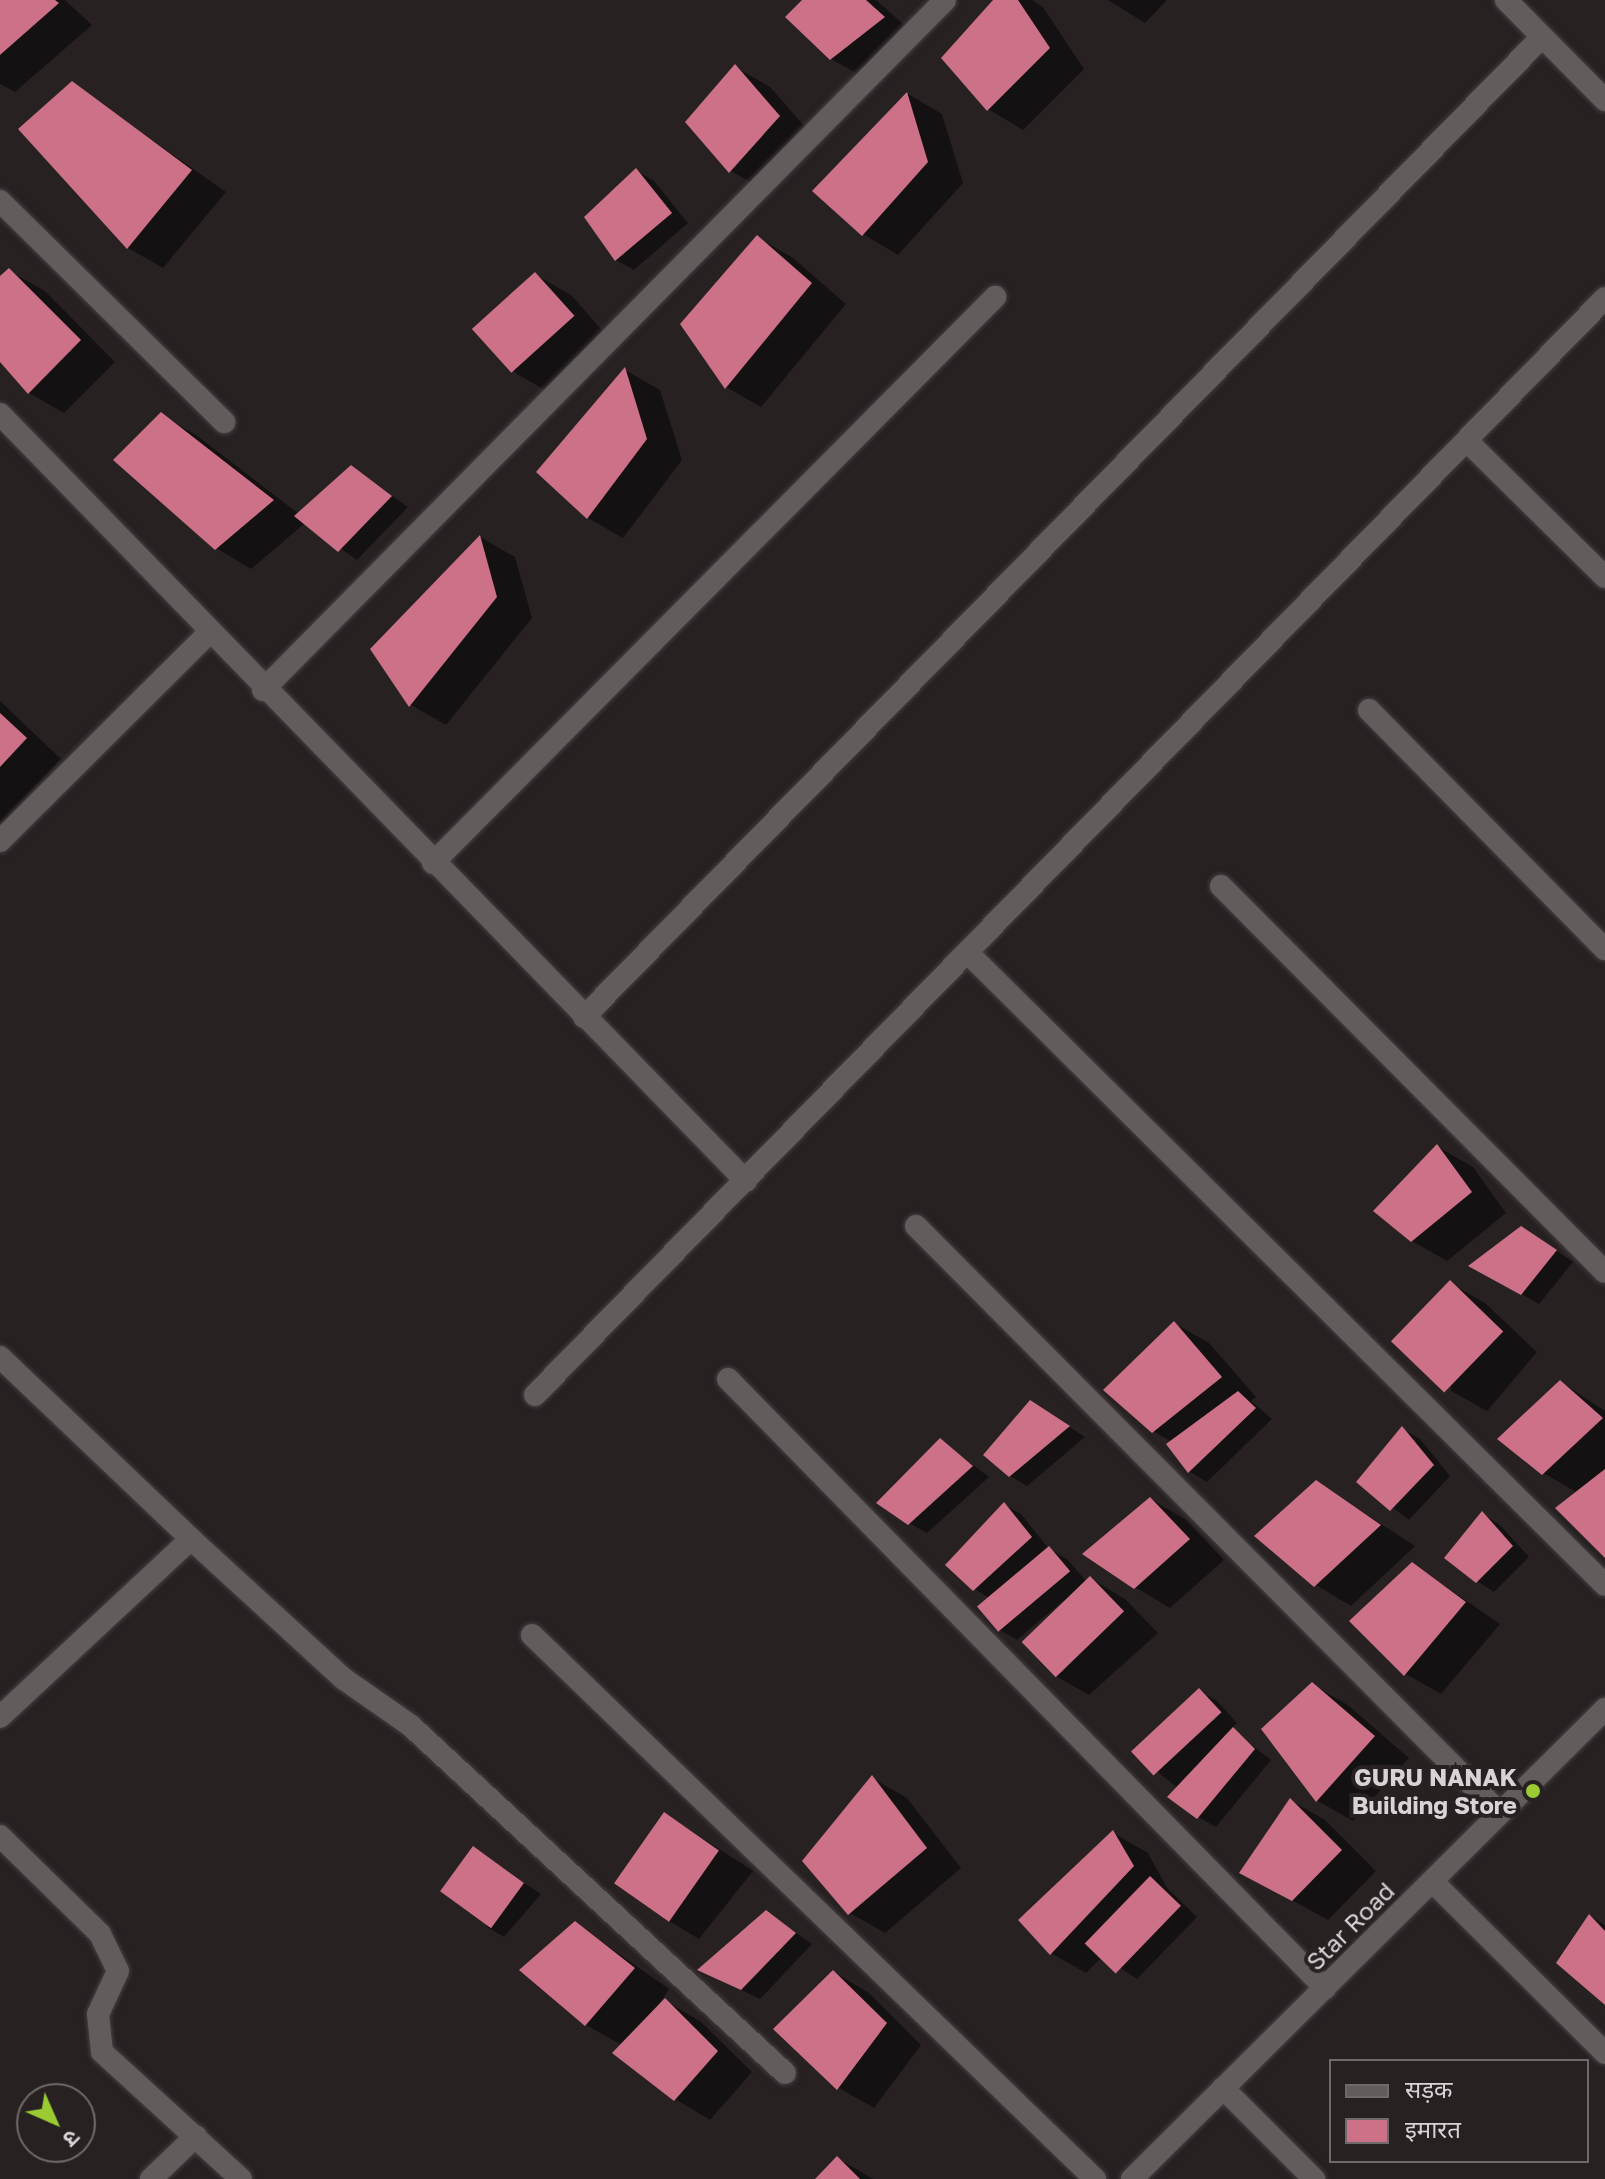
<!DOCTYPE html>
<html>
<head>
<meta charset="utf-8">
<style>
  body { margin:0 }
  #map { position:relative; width:1605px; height:2179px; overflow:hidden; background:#272122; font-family:"Golos Text","Noto Sans Devanagari",sans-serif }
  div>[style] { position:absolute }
  .shadow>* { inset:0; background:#0007 }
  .building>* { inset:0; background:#cc7188; transform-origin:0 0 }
  .roads { filter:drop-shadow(0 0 2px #443f40) drop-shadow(0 0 2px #443f40) }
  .minor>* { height:22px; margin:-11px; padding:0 11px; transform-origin:11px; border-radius:11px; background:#635c5d }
  .tertiary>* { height:22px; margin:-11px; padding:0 11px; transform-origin:11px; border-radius:11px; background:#635c5d }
  .dots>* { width:22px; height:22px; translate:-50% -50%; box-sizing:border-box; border:4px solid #272122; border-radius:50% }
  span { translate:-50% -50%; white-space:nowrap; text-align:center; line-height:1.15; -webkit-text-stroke:8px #272122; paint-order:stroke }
  .poi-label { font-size:24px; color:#d8d4d5; font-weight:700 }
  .right { translate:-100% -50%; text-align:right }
  .street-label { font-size:24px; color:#d8d4d5 }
  .legend { position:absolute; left:1329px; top:2059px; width:260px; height:104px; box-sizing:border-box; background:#272122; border:2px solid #6e696a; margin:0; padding:10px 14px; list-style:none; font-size:24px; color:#d8d4d5 }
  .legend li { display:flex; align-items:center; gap:16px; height:40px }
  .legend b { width:40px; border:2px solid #6e696a }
  .north { position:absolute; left:16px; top:2083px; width:80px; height:80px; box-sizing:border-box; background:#272122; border:2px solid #6e696a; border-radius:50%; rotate:135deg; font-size:22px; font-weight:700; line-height:32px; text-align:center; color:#d8d4d5 }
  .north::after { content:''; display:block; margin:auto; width:28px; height:36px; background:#9bcb32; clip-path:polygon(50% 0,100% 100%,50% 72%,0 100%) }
</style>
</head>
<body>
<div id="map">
  <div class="shadow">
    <i style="clip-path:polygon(0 0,65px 0,92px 25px,15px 92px,0 84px)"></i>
    <i style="clip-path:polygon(805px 0,876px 0,919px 38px,867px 79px,831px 59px)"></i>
    <i style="clip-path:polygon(996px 0,1032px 0,1043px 7px,1084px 69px,1023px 130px,988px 109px)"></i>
    <i style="clip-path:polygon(1108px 0,1167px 0,1145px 23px)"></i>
    <i style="clip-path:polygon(735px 67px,770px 87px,814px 137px,766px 191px,731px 171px)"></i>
    <i style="clip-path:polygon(72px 84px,226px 192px,163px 268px,128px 248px,20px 129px)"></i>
    <i style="clip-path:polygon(908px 94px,942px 114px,963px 183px,898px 255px,863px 234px)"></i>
    <i style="clip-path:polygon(637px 171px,654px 181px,688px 223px,634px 270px,616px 260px)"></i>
    <i style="clip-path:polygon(757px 237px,793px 258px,846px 304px,761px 407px,726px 387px)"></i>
    <i style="clip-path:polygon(9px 271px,45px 291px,115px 362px,64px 413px,29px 393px,0 358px,0 278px)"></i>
    <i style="clip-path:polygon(536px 275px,571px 295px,608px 337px,552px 394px,517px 374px,478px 332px)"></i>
    <i style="clip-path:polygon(625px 370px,660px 390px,682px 460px,623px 538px,588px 518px)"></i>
    <i style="clip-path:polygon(161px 415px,196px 435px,299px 514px,352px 467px,408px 507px,357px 560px,305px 523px,251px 569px,216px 548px)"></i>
    <i style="clip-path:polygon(480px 537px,515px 557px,532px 618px,446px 725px,411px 705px,373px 649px)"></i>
    <i style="clip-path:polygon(0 701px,61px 759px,0 824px)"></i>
    <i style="clip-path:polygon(1438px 1147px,1473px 1167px,1506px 1213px,1447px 1261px,1412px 1241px)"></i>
    <i style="clip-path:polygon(1539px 1239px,1573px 1262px,1539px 1304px,1472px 1266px)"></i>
    <i style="clip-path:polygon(1450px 1283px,1485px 1303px,1537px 1352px,1487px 1411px,1451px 1391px)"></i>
    <i style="clip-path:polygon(1174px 1323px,1209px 1343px,1256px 1397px,1251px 1401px,1272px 1419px,1207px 1482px,1190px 1472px,1168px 1445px,1172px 1442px,1153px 1431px)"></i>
    <i style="clip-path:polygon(1561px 1382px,1605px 1411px,1605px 1556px,1578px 1493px,1543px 1473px)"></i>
    <i style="clip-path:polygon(1048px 1413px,1085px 1437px,1027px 1486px,1010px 1476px)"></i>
    <i style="clip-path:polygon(1403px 1429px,1420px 1439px,1450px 1476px,1409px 1520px,1358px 1481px)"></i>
    <i style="clip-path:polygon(941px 1441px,989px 1477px,927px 1533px,909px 1523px)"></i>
    <i style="clip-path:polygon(1316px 1482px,1415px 1546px,1351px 1606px,1316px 1585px)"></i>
    <i style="clip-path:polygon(1151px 1499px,1186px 1520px,1224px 1560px,1170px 1608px,1135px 1587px)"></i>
    <i style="clip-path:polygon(1004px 1505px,1021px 1514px,1049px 1549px,1067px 1559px,1087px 1582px,1090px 1578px,1125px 1599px,1158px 1633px,1089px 1695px,1054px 1675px,1026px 1644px,1064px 1600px,1017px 1640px,1000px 1630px,992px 1600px,975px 1589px)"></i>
    <i style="clip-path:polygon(1482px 1514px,1499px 1524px,1529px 1557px,1494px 1592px,1477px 1581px)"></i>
    <i style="clip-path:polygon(1413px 1564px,1500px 1624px,1441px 1694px,1406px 1674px)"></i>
    <i style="clip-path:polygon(1312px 1685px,1348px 1705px,1409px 1758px,1353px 1821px,1318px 1801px,1263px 1730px)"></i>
    <i style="clip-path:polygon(1199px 1691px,1217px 1701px,1237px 1723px,1231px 1729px,1271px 1760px,1216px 1827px,1198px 1817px,1178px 1788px,1136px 1755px)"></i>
    <i style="clip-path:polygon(872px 1778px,907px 1798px,961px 1868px,885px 1933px,850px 1913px)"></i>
    <i style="clip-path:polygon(1290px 1800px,1325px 1820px,1376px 1871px,1328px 1920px,1277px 1892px)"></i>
    <i style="clip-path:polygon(665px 1814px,753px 1871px,699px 1939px,664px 1918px)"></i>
    <i style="clip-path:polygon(1113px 1833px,1148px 1853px,1167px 1888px,1197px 1917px,1137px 1979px,1103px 1956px,1086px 1973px,1051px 1953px)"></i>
    <i style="clip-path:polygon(473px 1849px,541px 1894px,504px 1937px,487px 1927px)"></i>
    <i style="clip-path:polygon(766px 1912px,812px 1944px,760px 1999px,700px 1970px)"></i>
    <i style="clip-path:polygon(1590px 1916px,1605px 1925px,1605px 2003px)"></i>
    <i style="clip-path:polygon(575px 1923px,669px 1989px,653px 2013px,665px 2001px,700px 2021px,752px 2072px,710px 2120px,675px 2099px,622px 2045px,586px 2025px,522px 1970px)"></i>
    <i style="clip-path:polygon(834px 1972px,869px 1993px,921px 2045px,874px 2108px,839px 2088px,776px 2029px)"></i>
    <i style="clip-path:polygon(837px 2158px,873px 2179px,818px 2179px)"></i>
  </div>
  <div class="building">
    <i style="clip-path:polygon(0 0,55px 0,59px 3px,0 55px)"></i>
    <i style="clip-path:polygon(802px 0,866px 0,885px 17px,830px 60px,785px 17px)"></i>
    <i style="clip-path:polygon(993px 0,1018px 0,1050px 48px,987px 111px,941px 58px)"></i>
    <i style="clip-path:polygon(735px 64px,780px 116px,729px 173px,685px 122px)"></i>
    <i style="clip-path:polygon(72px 81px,192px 170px,127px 249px,18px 129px)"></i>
    <i style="clip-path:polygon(907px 92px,928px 162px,862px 236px,812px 191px)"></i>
    <i style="clip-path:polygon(636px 168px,672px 213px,615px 261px,584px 217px)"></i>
    <i style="clip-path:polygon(757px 235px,812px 283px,725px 389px,680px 324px)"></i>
    <i style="clip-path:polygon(9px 268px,81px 340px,28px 394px,0 362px,0 276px)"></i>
    <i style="left:535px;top:272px;width:59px;height:85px;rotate:48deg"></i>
    <i style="clip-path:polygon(625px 367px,647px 439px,587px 519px,536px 472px)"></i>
    <i style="clip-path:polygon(161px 412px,274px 500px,215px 550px,113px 460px)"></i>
    <i style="clip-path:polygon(351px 465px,392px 496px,338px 552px,294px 516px)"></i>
    <i style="clip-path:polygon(480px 535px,497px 597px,409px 707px,370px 649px)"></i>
    <i style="clip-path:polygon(0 713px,27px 738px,0 767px)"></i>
    <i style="clip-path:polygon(1437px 1144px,1472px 1192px,1411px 1242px,1373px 1211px)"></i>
    <i style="clip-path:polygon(1521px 1226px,1557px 1250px,1521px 1295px,1468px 1266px)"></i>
    <i style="left:1450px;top:1280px;width:74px;height:85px;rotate:44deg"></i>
    <i style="clip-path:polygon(1174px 1321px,1222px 1377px,1152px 1433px,1103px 1390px)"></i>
    <i style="clip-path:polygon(1560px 1380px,1603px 1418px,1542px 1475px,1497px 1439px)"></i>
    <i style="clip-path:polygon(1238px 1391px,1256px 1408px,1188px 1473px,1166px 1444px)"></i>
    <i style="clip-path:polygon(1030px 1400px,1070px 1426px,1009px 1477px,983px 1455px)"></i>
    <i style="clip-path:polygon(1402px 1426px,1434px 1465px,1390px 1511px,1356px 1482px)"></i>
    <i style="clip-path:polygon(940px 1438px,973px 1466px,908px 1525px,876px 1503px)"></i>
    <i style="clip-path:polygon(1605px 1469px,1605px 1558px,1555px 1508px)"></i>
    <i style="clip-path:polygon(1316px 1480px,1381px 1525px,1314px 1587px,1254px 1536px)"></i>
    <i style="clip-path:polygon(1150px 1497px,1190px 1539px,1134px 1589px,1082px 1554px)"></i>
    <i style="clip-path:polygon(1004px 1502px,1032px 1537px,973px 1591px,945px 1565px)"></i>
    <i style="clip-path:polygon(1482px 1511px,1513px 1546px,1476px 1583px,1444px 1558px)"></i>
    <i style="left:1049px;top:1546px;width:33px;height:94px;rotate:50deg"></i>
    <i style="clip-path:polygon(1412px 1562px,1466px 1602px,1404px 1676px,1349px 1621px)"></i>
    <i style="left:1090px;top:1576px;width:49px;height:95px;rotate:46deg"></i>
    <i style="clip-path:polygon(1312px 1682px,1375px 1736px,1316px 1802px,1261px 1729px)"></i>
    <i style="left:1199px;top:1688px;width:33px;height:93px;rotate:47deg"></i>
    <i style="clip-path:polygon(1233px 1727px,1255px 1749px,1197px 1819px,1167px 1797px)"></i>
    <i style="clip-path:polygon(872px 1775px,927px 1848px,848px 1915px,802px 1861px)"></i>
    <i style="clip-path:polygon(1290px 1798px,1342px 1850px,1292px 1901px,1239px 1873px)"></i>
    <i style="left:664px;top:1812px;width:67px;height:87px;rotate:35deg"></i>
    <i style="clip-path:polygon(1113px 1830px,1134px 1866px,1050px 1955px,1018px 1920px)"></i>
    <i style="left:473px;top:1846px;width:63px;height:56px;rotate:36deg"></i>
    <i style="left:1150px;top:1876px;width:43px;height:94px;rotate:44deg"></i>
    <i style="clip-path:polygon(766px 1910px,796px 1933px,741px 1990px,697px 1970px)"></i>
    <i style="clip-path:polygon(1589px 1914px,1605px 1931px,1605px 2005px,1556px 1963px)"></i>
    <i style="clip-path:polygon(575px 1921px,635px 1968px,585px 2026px,519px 1970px)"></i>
    <i style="clip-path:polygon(833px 1970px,887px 2023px,837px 2090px,773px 2029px)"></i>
    <i style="clip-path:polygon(665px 1998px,718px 2051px,674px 2101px,612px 2053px)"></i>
    <i style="clip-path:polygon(837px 2156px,860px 2179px,815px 2179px)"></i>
  </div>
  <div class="roads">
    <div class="minor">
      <i style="left:1506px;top:0;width:141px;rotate:45.3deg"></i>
      <i style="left:0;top:201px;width:315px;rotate:44.6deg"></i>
      <i style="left:0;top:414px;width:1070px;rotate:45.8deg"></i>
      <i style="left:1468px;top:442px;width:192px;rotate:44.6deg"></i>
      <i style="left:263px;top:690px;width:970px;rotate:-45.33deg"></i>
      <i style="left:1369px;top:710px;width:336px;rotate:45.4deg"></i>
      <i style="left:0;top:841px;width:293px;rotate:-44.9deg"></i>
      <i style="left:433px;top:863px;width:798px;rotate:-45.2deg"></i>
      <i style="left:1221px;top:886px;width:544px;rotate:45.15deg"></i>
      <i style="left:970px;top:955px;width:894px;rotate:44.77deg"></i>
      <i style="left:584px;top:1017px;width:1370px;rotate:-45.65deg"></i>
      <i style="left:916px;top:1226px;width:828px;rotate:45.15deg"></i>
      <i style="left:0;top:1357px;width:264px;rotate:43.6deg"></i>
      <i style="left:191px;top:1539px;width:207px;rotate:42.5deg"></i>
      <i style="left:344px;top:1679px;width:82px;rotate:35deg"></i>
      <i style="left:411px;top:1726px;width:510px;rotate:42.86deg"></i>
      <i style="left:728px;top:1379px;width:853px;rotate:45.57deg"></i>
      <i style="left:535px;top:1395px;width:1532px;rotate:-45.71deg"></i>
      <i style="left:532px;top:1635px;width:783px;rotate:44.02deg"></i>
      <i style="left:0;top:1717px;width:261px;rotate:-43deg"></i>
      <i style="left:0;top:1836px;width:140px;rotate:44.4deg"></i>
      <i style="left:100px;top:1934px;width:41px;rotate:64.1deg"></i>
      <i style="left:118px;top:1971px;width:47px;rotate:114.9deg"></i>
      <i style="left:98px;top:2014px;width:38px;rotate:84deg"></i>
      <i style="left:102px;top:2052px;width:188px;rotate:42.4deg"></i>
      <i style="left:1432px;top:1881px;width:244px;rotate:44.8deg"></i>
      <i style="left:1223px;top:2088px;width:129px;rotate:45deg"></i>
      <i style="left:151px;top:2179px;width:62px;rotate:-43.7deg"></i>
    </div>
    <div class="tertiary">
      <i style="left:1132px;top:2179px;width:667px;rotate:-44.82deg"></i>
    </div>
  </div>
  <div class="dots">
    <i style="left:1533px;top:1791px;background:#9bcb32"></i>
  </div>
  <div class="poi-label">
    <span class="right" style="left:1517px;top:1791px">GURU NANAK<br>Building Store</span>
  </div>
  <div class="street-label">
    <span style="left:1350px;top:1926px;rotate:-45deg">Star Road</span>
  </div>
  <ul class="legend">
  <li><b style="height:10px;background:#635c5d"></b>सड़क</li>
  <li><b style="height:22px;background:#cc7188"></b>इमारत</li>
  </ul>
  <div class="north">उ</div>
</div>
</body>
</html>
